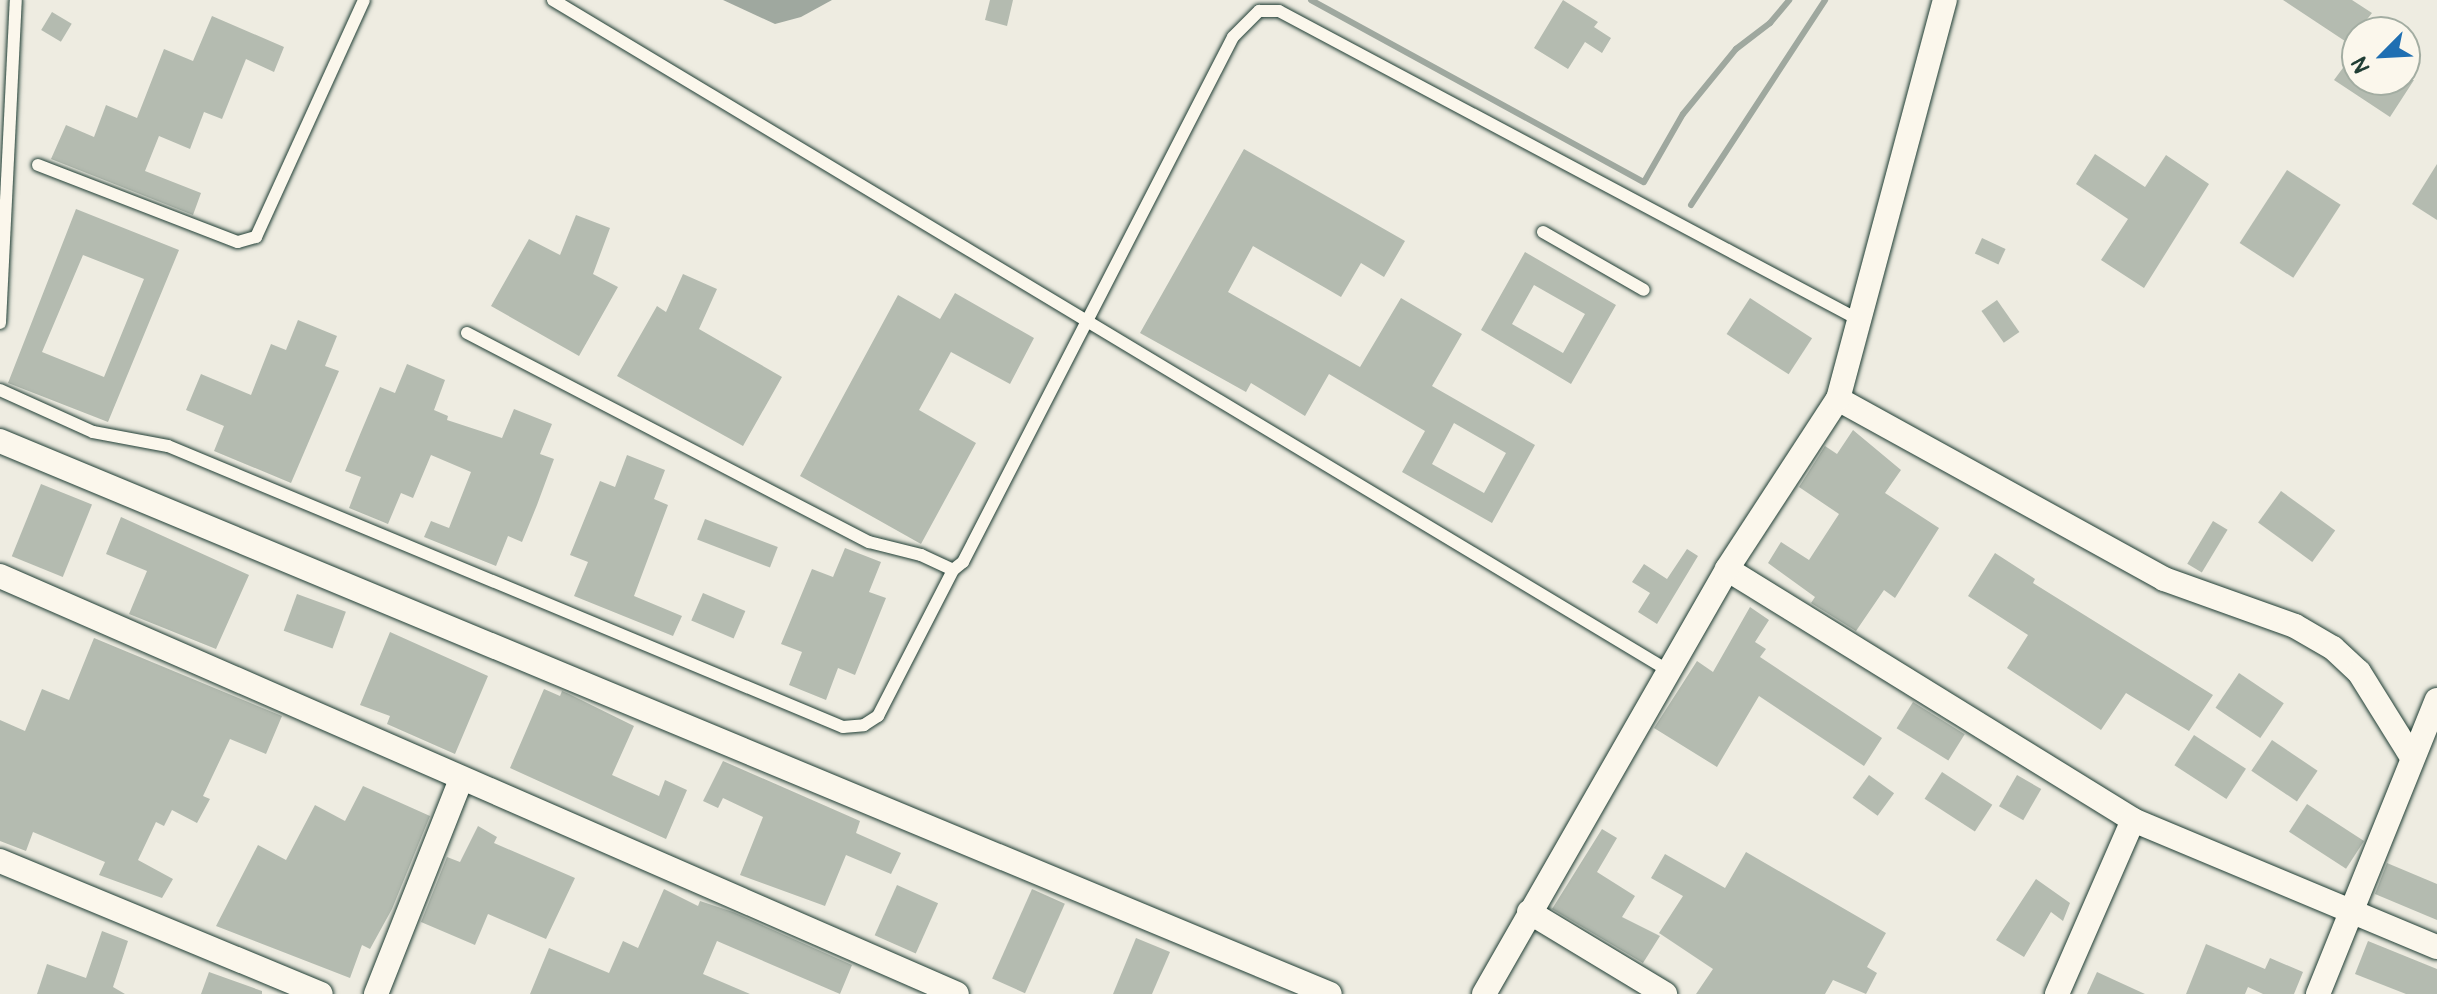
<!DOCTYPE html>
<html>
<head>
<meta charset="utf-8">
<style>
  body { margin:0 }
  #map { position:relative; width:2437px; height:994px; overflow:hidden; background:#eeece1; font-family:Pangolin,sans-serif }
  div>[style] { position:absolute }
  .water>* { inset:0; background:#9fa89f }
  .stream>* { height:6px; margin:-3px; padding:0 3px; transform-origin:3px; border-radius:3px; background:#9fa89f }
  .building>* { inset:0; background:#b4bbb0; transform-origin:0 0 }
  .roads { filter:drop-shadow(0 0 2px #1f3d34) drop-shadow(0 0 2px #1f3d34) }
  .lane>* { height:12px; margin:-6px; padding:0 6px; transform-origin:6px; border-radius:6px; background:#fbf7ec }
  .street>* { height:24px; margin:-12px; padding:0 12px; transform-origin:12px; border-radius:12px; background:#fbf7ec }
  span { translate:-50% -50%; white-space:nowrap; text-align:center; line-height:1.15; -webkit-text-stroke:6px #fbf7ec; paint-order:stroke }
  .north { position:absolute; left:2341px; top:16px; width:80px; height:80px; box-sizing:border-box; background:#fbf7ec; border:2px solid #a3ada2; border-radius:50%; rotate:246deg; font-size:22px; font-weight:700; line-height:32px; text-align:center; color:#1f3d34 }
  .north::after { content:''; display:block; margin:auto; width:28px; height:36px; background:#1f6fb2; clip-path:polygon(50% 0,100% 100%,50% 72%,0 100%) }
</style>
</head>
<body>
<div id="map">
  <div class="water">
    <i style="clip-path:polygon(723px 0,832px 0,801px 17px,775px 24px)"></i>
  </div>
  <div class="stream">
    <i style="left:1311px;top:0;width:379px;rotate:28.7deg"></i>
    <i style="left:1644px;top:182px;width:78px;rotate:-60.2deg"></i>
    <i style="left:1683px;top:114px;width:84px;rotate:-50.8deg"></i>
    <i style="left:1736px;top:49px;width:43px;rotate:-37.4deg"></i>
    <i style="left:1770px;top:23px;width:30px;rotate:-50deg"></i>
    <i style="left:1691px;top:205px;width:245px;rotate:-56.8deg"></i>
  </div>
  <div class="building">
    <i style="clip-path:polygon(990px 0,1013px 0,1007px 26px,985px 20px)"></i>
    <i style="clip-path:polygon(1563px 0,1598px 22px,1594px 27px,1611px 38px,1602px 53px,1585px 42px,1568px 69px,1534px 48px)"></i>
    <i style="clip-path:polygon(2283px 0,2352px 0,2372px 13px,2357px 32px,2357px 80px,2414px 80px,2390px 117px,2334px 80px,2357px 49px)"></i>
    <i style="left:52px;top:12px;width:23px;height:21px;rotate:31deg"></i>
    <i style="clip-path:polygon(212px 16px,284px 47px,274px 72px,246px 59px,222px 119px,204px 112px,190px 149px,159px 136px,145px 171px,201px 193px,193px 215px,51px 159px,66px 125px,94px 137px,106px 105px,137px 118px,164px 49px,193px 61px)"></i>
    <i style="clip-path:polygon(evenodd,1244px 149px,1405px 241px,1384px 277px,1361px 263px,1341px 297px,1253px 246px,1228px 292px,1360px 367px,1401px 298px,1462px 334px,1432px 386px,1535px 445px,1492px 523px,1402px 472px,1425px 431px,1329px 374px,1305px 416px,1251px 383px,1246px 392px,1140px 333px,1244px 149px,1454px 423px,1506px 453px,1484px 493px,1432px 464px,1454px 423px)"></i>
    <i style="clip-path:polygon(2095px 154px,2145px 187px,2166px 155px,2209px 184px,2144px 288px,2101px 260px,2128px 219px,2076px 184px)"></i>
    <i style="clip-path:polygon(2437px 164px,2437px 220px,2412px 204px)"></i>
    <i style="left:2287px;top:170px;width:64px;height:87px;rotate:33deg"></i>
    <i style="clip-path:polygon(evenodd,76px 209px,179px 250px,108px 422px,8px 383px,76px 209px,83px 255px,144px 279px,104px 377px,42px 352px,83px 255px)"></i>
    <i style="clip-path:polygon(576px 215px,610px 228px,593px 274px,618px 287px,579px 356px,491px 306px,529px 239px,560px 255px)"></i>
    <i style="left:1982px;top:238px;width:26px;height:17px;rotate:25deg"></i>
    <i style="clip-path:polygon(evenodd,1525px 252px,1616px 305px,1571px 384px,1481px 330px,1525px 252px,1534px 285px,1585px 314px,1563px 353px,1512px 324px,1534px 285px)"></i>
    <i style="clip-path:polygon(683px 274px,717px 289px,699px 329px,782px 377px,743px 446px,617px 376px,657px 306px,666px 312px)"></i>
    <i style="clip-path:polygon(955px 293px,1034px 338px,1010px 384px,951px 352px,919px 410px,976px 443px,921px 544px,800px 476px,898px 295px,940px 319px)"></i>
    <i style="left:1750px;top:298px;width:74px;height:43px;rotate:33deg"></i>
    <i style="left:1997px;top:300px;width:39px;height:19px;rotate:55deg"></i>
    <i style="clip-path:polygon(298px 320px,337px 336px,325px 366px,339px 371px,291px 483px,214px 451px,224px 426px,186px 410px,201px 374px,251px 395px,271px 344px,286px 350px)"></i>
    <i style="clip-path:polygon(407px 364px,445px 380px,434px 410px,448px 416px,447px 420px,502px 438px,514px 409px,552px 424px,540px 454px,554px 459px,537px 505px,522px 542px,508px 536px,496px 566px,424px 537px,431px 521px,449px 528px,471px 472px,431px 455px,413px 498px,401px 493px,388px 524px,349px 508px,361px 477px,345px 471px,361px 432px,380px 387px,395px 393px)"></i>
    <i style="clip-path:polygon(1853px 430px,1901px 470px,1885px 493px,1939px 528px,1895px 598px,1884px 590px,1856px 631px,1811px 603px,1815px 597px,1768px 563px,1781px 542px,1809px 560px,1839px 514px,1799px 487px,1825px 446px,1837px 454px)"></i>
    <i style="clip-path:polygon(627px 455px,665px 470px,654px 499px,668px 505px,634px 596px,682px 616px,673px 636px,574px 596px,588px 562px,570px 555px,600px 481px,615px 487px)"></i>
    <i style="left:41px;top:484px;width:55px;height:78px;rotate:22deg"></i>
    <i style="left:2281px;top:491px;width:67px;height:39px;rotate:36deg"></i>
    <i style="clip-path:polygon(121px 517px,249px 575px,216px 649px,129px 614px,147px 571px,106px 554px)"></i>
    <i style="left:705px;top:519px;width:78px;height:22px;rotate:21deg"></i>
    <i style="left:2213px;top:521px;width:17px;height:50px;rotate:31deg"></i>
    <i style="clip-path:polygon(845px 548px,881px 562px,869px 592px,886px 598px,855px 675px,838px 668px,826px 700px,789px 685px,802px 652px,781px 644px,812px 569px,833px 577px)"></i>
    <i style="clip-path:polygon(1687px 549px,1698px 556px,1657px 624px,1638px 612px,1650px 593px,1632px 582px,1644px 564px,1667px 579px)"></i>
    <i style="clip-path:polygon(1995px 553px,2035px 579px,2033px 583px,2213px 695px,2189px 731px,2126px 693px,2101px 730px,2007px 668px,2028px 635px,1968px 596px)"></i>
    <i style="left:703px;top:593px;width:46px;height:30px;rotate:23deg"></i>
    <i style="left:297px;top:594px;width:52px;height:39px;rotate:20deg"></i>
    <i style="clip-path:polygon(1750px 607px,1769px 620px,1755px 642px,1766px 649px,1760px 657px,1882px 738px,1864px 766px,1759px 696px,1717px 767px,1654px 728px,1697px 661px,1713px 672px)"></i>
    <i style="clip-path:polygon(390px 632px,488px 676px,455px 754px,387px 724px,390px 716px,360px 705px)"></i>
    <i style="clip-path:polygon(94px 638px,282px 716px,266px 754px,230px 739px,203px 796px,210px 799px,197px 823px,172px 810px,164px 826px,156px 822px,138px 860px,173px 879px,162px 898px,99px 875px,105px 862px,33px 832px,26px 851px,0 841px,0 720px,25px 731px,42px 689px,69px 700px)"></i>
    <i style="left:2239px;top:673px;width:54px;height:42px;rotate:34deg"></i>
    <i style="clip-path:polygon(544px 689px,560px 696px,562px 691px,569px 694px,634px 726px,612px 775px,659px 796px,665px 780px,687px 790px,666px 839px,510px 768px)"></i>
    <i style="left:1913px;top:702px;width:61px;height:31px;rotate:32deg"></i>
    <i style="left:2194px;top:735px;width:62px;height:36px;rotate:33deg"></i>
    <i style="left:2272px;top:740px;width:55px;height:37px;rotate:34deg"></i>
    <i style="clip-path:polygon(723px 761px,860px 821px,856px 833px,901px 853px,891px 874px,846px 855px,825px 906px,740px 875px,763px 817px,723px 798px,718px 808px,703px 801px)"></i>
    <i style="left:1942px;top:772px;width:60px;height:32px;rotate:33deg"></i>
    <i style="left:1869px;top:775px;width:31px;height:28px;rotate:36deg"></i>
    <i style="left:2017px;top:775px;width:28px;height:36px;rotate:30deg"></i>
    <i style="clip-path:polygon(363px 786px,430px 816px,392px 909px,370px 949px,362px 945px,350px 978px,216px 926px,258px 845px,286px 860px,315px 805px,345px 821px)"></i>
    <i style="left:2307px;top:804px;width:68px;height:33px;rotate:33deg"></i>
    <i style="clip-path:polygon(478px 826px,497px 837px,494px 843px,575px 878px,546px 939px,488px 914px,475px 945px,421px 922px,447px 857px,460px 862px)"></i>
    <i style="clip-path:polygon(1602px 829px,1617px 838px,1597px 872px,1635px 896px,1622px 917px,1660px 936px,1643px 963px,1552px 909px)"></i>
    <i style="clip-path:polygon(1746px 852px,1886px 933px,1867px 967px,1877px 973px,1866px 994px,1833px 980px,1825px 994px,1696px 994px,1713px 969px,1659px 933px,1683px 896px,1651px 878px,1665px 854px,1725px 888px)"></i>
    <i style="clip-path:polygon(2387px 863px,2437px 884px,2437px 920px,2375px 894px)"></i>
    <i style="clip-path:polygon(2036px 879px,2070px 903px,2063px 921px,2051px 912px,2024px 957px,1996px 940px)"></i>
    <i style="left:897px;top:885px;width:45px;height:55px;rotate:24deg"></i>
    <i style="clip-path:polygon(664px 889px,698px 906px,700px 901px,733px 912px,852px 965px,840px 994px,717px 941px,703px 974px,750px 994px,530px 994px,549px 948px,609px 973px,623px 941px,638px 948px)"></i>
    <i style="left:1032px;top:889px;width:36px;height:98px;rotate:24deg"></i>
    <i style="clip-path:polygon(102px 931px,128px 941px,113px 987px,125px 994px,37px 994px,47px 964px,86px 978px)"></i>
    <i style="clip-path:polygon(1136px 938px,1170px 952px,1152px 994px,1113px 994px)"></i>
    <i style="clip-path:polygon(2368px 941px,2437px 969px,2437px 994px,2406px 994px,2355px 974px)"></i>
    <i style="clip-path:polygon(2206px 944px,2265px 969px,2270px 958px,2303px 972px,2294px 994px,2263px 994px,2248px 987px,2245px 994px,2186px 994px)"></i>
    <i style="clip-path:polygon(209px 972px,262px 991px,262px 994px,201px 994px)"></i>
    <i style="clip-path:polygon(2097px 972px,2145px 994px,2087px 994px)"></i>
  </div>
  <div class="roads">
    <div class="lane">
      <i style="left:553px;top:0;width:1302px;rotate:31.02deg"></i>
      <i style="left:38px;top:165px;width:214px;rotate:21.1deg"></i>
      <i style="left:238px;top:242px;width:19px;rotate:-16deg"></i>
      <i style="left:256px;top:237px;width:260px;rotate:-65.5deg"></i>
      <i style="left:1543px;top:232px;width:116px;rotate:29.9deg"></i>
      <i style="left:0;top:323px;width:323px;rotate:-87.2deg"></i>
      <i style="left:467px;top:333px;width:453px;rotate:27.5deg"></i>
      <i style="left:869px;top:542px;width:54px;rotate:14deg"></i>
      <i style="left:921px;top:555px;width:35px;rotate:25deg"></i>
      <i style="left:953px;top:570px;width:13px;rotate:-39deg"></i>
      <i style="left:963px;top:562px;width:590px;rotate:-62.78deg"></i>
      <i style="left:1233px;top:37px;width:37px;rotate:-45deg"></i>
      <i style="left:1259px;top:11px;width:20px"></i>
      <i style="left:1279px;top:11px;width:659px;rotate:28.04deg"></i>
      <i style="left:0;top:390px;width:102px;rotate:24.3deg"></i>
      <i style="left:93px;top:432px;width:76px;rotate:10.6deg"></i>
      <i style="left:168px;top:446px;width:731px;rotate:22.6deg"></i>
      <i style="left:843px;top:727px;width:21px;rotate:-5deg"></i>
      <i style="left:864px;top:725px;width:17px;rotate:-33deg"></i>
      <i style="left:878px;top:716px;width:164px;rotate:-62.8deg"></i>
    </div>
    <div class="street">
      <i style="left:1838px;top:399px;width:372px;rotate:28.9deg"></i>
      <i style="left:2164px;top:579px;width:139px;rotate:19.7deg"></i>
      <i style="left:2295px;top:626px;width:44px;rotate:30.1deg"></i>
      <i style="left:2333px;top:648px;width:35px;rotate:43deg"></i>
      <i style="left:2359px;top:672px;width:100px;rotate:58.1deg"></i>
      <i style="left:0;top:441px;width:1440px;rotate:22.58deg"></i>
      <i style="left:1727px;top:569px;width:477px;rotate:31.7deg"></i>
      <i style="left:2133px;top:820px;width:329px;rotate:22.7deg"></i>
      <i style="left:0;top:576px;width:1044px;rotate:23.59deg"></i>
      <i style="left:0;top:861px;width:347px;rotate:22.5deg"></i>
      <i style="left:1529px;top:912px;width:159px;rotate:31.1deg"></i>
      <i style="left:376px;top:994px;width:231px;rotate:-68.4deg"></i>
      <i style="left:1484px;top:994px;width:490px;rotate:-60.2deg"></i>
      <i style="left:1727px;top:569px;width:203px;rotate:-56.9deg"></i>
      <i style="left:1838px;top:399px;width:413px;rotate:-75deg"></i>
      <i style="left:2057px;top:994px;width:190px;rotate:-66.4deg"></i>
      <i style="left:2318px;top:994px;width:317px;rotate:-68deg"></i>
    </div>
  </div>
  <div class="north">N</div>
</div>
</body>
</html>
